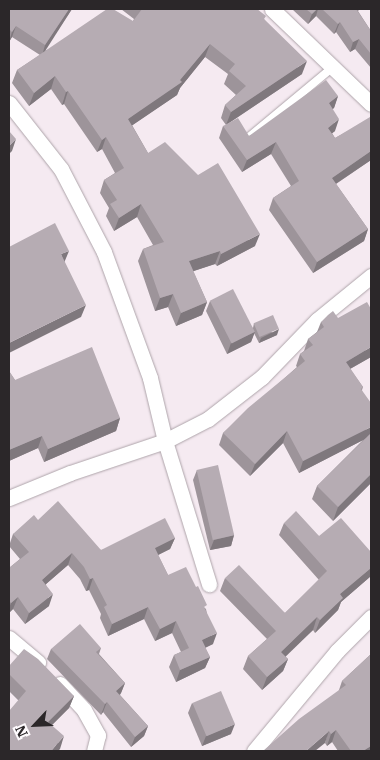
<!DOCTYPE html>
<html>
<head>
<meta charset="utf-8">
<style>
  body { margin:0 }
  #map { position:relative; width:380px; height:760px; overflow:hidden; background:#f5eaf1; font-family:"IBM Plex Serif",serif }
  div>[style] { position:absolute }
  .roads { filter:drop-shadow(0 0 1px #aea4aa) drop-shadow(0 0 1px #aea4aa) }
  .service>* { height:8px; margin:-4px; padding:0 4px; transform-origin:4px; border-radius:4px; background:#fff }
  .minor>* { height:15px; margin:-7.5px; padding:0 7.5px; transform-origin:7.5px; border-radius:7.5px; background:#fff }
  .wall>* { inset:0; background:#9d949a }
  .shaded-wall>* { inset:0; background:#7f787d }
  .building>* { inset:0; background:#b6acb3; transform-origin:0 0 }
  span { translate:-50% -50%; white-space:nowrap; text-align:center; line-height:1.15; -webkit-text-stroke:4px #fefafd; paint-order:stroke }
  .frame { position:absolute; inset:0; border:10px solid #2b2729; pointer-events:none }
  .north { position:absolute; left:10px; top:700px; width:50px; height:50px; -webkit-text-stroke:4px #fefafd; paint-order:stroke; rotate:245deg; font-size:14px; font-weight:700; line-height:20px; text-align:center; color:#2b2729 }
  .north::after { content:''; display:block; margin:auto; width:18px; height:22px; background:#2b2729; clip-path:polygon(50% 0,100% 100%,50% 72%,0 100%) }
</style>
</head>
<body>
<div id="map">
  <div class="roads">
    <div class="service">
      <i style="left:249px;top:137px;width:109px;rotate:-39.8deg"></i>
    </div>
    <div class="minor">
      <i style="left:272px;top:9px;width:137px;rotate:43.8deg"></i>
      <i style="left:9px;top:103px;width:84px;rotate:51.8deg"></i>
      <i style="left:61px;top:169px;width:93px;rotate:62.6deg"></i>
      <i style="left:104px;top:252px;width:134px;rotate:69.9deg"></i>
      <i style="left:150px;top:378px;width:65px;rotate:76.6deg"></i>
      <i style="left:165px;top:441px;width:150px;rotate:72.9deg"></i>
      <i style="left:9px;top:498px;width:66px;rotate:-22.3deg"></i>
      <i style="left:70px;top:473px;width:100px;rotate:-18.6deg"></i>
      <i style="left:165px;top:441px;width:48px;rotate:-27.1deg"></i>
      <i style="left:208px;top:419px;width:68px;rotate:-37.9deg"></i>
      <i style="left:262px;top:377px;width:79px;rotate:-46deg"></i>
      <i style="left:317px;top:320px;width:70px;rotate:-39.2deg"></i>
      <i style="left:9px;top:638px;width:38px;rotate:40deg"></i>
      <i style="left:60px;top:684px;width:35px;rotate:47deg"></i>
      <i style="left:84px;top:710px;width:29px;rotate:61deg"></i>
      <i style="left:98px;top:735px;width:16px;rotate:104deg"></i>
      <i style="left:254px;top:751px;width:130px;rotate:-50.3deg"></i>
      <i style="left:337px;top:651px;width:48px;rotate:-45deg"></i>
    </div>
  </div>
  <div class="wall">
    <i style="clip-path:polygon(9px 9px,72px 9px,44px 51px,133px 21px,134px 19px,121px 9px,257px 9px,302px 74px,226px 125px,221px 118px,225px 105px,236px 95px,224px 84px,228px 74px,205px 57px,180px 88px,177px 95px,132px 125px,148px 153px,255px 246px,217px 266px,215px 264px,193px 271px,207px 302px,202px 315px,176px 326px,168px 307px,155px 311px,138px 261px,143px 249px,153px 245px,137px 217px,114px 231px,106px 216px,109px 208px,100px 193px,104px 180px,115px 173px,102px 149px,97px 152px,64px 104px,62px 105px,51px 89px,29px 106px,12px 83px,17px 70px,40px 55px,12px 37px,9px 42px)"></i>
    <i style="clip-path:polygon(292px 9px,360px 9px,358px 11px,371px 31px,371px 68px,355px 49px,350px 52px,336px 32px,334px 34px,316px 16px,308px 24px)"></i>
    <i style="clip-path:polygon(338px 96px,334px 108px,332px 109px,335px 131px,332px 133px,335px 138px,371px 119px,371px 160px,336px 184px,368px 229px,364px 241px,313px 273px,269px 210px,273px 198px,291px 186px,271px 154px,242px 172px,219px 138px,223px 126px,249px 136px)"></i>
    <i style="clip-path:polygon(210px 301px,253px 328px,254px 323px,277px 335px,259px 343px,254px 333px,251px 342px,227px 354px,206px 311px)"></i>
    <i style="clip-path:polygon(338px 318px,371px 357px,350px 369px,363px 387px,362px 390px,371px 483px,333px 521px,312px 499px,317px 486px,363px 440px,299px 473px,283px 443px,250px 476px,219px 445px,223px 433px,297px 367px,296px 366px,300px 354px,304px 351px,308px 339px,317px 332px,321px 322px)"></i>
    <i style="clip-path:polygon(9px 371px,15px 380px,120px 418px,116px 431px,44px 462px,38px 448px,9px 461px)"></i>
    <i style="clip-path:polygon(197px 470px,234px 535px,231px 546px,210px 550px,193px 480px)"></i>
    <i style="clip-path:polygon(38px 520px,101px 550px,175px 538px,170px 549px,158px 555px,168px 575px,206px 609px,213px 644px,205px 648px,210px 657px,205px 668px,176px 682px,169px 667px,174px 655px,181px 652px,172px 633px,155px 641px,144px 619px,108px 636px,100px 618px,101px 614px,89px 590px,86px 591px,80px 579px,68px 565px,46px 584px,49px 606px,25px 624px,13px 609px,9px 613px,9px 568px,20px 559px,9px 546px,13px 534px)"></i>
    <i style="clip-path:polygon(284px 523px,319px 536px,371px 552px,371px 576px,341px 602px,338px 610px,315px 633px,313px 630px,285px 656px,288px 659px,283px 671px,262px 690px,243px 669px,248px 656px,267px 639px,220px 591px,225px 578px,285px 613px,319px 580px,279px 535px)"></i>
    <i style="clip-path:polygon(101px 648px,99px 654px,125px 683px,121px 693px,120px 695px,148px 726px,144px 736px,131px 747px,103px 712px,101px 715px,47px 659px,51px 649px)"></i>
    <i style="clip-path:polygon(371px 654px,371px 751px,338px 751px,332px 742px,327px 746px,325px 743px,339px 690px,342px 681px)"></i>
    <i style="clip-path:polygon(9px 666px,74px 696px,69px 708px,52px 725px,60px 749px,18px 700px,9px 691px)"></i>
    <i style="clip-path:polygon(192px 703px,231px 734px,202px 746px,188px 713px)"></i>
  </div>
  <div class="shaded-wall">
    <i style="clip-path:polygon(69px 9px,72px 9px,42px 56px,45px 45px)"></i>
    <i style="clip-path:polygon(317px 9px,318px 9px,316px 16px,308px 24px,312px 14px)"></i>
    <i style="clip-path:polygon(340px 22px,336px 32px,334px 34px,338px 24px)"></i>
    <i style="clip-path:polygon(16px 26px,12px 37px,9px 42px,12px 32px)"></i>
    <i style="clip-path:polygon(359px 39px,355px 49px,350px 52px,353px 42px)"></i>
    <i style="clip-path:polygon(210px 44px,205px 57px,180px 88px,177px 95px,124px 131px,128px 119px,180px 80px)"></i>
    <i style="clip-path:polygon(307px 61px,302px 74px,226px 125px,231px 112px)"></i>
    <i style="clip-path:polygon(55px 76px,51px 89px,29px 106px,34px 93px)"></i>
    <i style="clip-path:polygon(68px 91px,64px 104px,62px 105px,66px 92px)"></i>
    <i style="clip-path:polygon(338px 96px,334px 108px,324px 115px,329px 103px)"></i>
    <i style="clip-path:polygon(339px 119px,335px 131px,324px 140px,328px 128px)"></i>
    <i style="clip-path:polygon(106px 137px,102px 149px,97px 152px,102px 140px)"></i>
    <i style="clip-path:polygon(16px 139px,12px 151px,9px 154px,9px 146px)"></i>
    <i style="clip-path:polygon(276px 142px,271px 154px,242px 172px,247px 160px)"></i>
    <i style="clip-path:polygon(371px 151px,371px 160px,328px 189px,332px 178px)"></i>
    <i style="clip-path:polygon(141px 204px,137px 217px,114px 231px,119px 218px)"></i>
    <i style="clip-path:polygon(368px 229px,364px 241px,313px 273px,317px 262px)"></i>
    <i style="clip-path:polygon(260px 234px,255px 246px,217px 266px,221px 254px)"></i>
    <i style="clip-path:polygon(69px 251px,64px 263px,61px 254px)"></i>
    <i style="clip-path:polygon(220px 251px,215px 264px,185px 274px,189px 261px)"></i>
    <i style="clip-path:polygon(173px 294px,168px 307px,155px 311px,160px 298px)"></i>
    <i style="clip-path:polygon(207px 302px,202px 315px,176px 326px,181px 313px)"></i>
    <i style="clip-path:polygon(86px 305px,81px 317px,9px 353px,9px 343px)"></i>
    <i style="clip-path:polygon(279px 329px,277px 335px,259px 343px,261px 338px)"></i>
    <i style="clip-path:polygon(255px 332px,251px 342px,227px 354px,231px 343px)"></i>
    <i style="clip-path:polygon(371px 347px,371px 357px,341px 374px,346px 362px)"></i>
    <i style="clip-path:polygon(120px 418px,116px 431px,44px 462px,48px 449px)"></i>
    <i style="clip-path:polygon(371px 427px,371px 436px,299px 473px,303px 461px)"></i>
    <i style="clip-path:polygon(287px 431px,283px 443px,250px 476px,255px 464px)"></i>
    <i style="clip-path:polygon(42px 436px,38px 448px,9px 461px,9px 450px)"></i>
    <i style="clip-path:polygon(371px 474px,371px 483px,333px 521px,338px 507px)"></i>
    <i style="clip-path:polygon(234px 535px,231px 546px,210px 550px,214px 540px)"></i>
    <i style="clip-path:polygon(175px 538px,170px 549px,150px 559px,155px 548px)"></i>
    <i style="clip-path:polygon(72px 553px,68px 565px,38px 591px,42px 580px)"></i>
    <i style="clip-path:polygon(371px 568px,371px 576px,341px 602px,338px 610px,315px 633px,320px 620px,340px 594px)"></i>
    <i style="clip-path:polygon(93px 578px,89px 590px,86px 591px,90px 579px)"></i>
    <i style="clip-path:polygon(53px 594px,49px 606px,25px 624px,29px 613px)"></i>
    <i style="clip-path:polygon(18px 597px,13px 609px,9px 613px,9px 608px,11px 603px)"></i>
    <i style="clip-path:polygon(148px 607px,144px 619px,108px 636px,112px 624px)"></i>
    <i style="clip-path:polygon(317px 617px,313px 630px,277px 665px,281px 652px)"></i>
    <i style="clip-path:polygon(176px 621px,172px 633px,155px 641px,160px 629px)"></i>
    <i style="clip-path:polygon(217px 633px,213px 644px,198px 651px,202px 640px)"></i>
    <i style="clip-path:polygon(210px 657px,205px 668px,176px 682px,180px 670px)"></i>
    <i style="clip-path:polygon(288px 659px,283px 671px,262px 690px,267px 677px)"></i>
    <i style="clip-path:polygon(125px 683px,121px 693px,113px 702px,116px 691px)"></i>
    <i style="clip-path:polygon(74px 696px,69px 708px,43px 734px,48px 722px)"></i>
    <i style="clip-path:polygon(107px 702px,103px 712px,101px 715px,105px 704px)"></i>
    <i style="clip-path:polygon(235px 724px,231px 734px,202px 746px,206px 736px)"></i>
    <i style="clip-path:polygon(148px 726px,144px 736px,131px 747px,135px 737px)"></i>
    <i style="clip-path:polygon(336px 730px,332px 742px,327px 746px,331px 734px)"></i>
    <i style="clip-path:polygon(329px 731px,325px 743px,315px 751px,306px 751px)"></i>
    <i style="clip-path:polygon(64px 736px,60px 749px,58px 751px,51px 751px)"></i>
    <i style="clip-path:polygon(371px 746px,371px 751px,363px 751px)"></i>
  </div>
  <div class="building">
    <i style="clip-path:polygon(9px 9px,69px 9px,45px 45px,16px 26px,12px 32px,9px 29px)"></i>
    <i style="clip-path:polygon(107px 9px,113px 9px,133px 21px,142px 9px,257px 9px,266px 16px,264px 19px,307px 61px,231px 112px,225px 105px,246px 86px,229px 71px,235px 64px,210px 44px,180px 80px,182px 82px,128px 119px,148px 153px,165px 142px,198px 175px,218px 163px,260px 234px,221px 254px,220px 251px,189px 261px,207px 302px,181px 313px,173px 294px,160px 298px,143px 249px,164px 242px,141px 204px,119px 218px,110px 204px,117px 200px,104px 180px,124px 168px,106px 137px,102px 140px,68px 91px,66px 92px,55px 76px,34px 93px,17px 70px)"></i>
    <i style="clip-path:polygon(306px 9px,317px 9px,312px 14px)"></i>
    <i style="clip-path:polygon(322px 9px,356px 9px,371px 31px,371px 54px,359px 39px,353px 42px,340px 22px,338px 24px)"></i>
    <i style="clip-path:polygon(326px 80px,338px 96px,329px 103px,339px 119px,328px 128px,335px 138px,370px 117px,371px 119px,371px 151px,332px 178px,368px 229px,317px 262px,273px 198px,299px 181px,276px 142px,247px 160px,223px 126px,238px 118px,249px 136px)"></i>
    <i style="clip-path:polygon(9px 131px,16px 139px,9px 146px)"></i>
    <i style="clip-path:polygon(55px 223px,69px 251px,61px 254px,86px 305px,9px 343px,9px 247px)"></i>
    <i style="left:233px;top:289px;width:48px;height:26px;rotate:63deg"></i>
    <i style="clip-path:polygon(367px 302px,371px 309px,371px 347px,346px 362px,363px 387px,361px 389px,371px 403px,371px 427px,303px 461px,287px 431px,255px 464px,223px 433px,248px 408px,305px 361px,300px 354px,313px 345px,308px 339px,324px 327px,321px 322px,328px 315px,333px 311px,338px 318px)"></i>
    <i style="left:273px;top:315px;width:15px;height:21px;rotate:67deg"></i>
    <i style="clip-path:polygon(92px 347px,120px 418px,48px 449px,42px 436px,9px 450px,9px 371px,15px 380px)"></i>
    <i style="clip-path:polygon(371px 433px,371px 474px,338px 507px,317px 486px)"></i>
    <i style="left:218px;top:465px;width:72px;height:22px;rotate:77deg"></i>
    <i style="clip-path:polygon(58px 501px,101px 550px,165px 518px,175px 538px,155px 548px,168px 575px,186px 567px,196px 587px,198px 586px,207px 605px,204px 607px,217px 633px,202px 640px,210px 657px,180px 670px,174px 655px,189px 648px,176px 621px,160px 629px,148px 607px,112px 624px,104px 607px,107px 605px,93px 578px,90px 579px,84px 567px,72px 553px,42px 580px,53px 594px,29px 613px,18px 597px,11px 603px,9px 601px,9px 568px,29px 552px,13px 534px,34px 515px,38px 520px)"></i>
    <i style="clip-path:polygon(296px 511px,319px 536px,341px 518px,371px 552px,371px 568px,340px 594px,343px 598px,320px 620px,317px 617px,281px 652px,288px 659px,267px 677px,248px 656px,276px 631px,225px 578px,239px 565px,285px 613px,327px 571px,284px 523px)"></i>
    <i style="clip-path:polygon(80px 624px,101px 648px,96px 652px,125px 683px,116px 691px,148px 726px,135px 737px,107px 702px,105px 704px,51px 649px)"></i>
    <i style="clip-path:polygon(24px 649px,38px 659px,74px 696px,48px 722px,64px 736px,51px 751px,9px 751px,9px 711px,26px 691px,9px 674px,9px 666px)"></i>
    <i style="clip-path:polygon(371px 654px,371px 746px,363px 751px,351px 751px,336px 730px,331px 734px,329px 731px,306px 751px,263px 751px,299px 719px,346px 685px,342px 681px)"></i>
    <i style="left:221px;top:691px;width:36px;height:31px;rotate:67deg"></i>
  </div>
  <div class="frame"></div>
  <div class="north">N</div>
</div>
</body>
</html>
